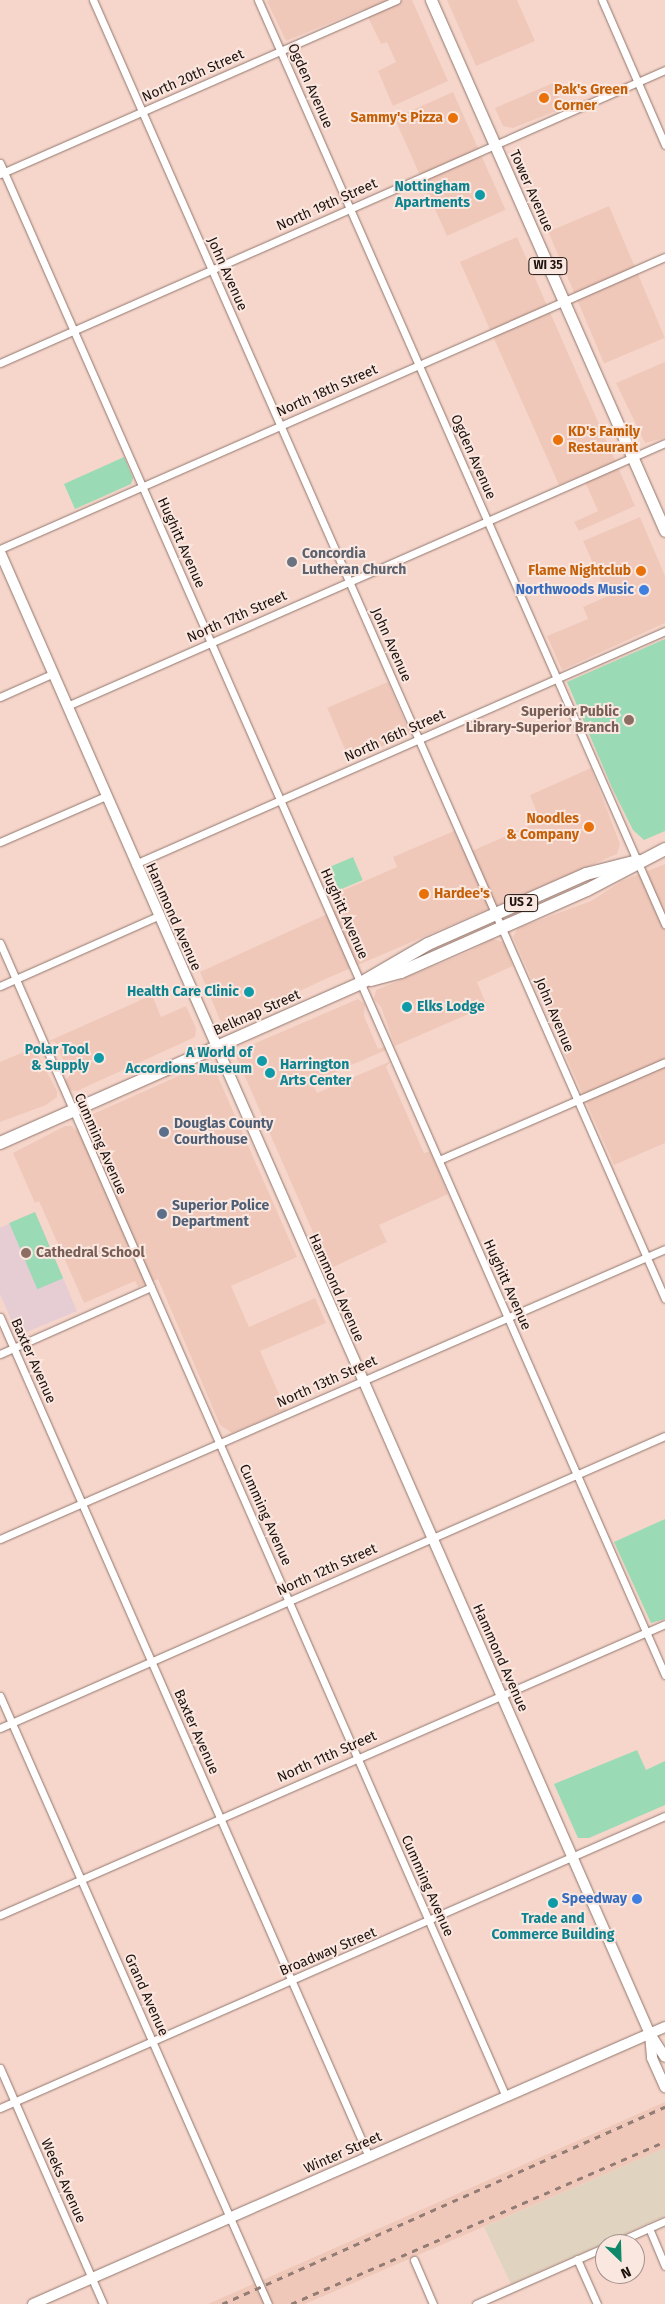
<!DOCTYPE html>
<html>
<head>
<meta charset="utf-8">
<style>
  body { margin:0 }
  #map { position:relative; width:665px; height:2304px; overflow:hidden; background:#f6d6cb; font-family:"Fira Sans",sans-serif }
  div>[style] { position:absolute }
  .built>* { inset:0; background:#efc8ba; transform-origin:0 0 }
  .industrial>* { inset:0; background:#e0d3bf }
  .education>* { inset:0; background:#e6cdd4 }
  .green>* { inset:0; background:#9adbb5; transform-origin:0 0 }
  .roads { filter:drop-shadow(0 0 1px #92766c) drop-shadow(0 0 1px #92766c) }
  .street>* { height:7px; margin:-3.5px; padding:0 3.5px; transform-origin:3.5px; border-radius:3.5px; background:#fff }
  .secondary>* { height:10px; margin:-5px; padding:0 5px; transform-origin:5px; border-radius:5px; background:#fff }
  .primary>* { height:11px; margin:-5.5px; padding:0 5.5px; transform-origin:5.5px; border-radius:5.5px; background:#fff }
  .highway>* { height:12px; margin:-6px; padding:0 6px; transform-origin:6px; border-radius:6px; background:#fff }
  .rail>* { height:2.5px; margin-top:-1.25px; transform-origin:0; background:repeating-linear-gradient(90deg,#937c74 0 6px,transparent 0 12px) }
  .dots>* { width:14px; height:14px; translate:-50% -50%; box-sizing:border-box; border:2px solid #fae7e0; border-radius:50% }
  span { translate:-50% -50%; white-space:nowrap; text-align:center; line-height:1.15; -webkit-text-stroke:4px #fae7e0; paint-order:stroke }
  .shield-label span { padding:1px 4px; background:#fae7e0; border:1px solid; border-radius:4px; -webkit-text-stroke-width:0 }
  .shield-label { font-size:12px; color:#1d120e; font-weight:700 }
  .street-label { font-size:14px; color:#1d120e }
  .food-label { font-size:14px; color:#c56008; font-weight:700 }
  .left { translate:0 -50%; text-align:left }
  .right { translate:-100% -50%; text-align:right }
  .culture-label { font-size:14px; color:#0d838f; font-weight:700 }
  .worship-label { font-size:14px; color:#5b616d; font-weight:700 }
  .shop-label { font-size:14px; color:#366cbe; font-weight:700 }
  .education-label { font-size:14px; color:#785e54; font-weight:700 }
  .service-label { font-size:14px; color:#4e5e75; font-weight:700 }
  .north { position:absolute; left:595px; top:2234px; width:50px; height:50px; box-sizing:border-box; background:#fae7e0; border:1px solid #a2928c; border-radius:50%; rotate:156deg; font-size:14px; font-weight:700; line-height:20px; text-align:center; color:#1d120e }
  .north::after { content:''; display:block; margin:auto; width:18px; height:22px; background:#0f8869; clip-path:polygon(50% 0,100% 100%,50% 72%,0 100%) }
</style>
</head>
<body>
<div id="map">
  <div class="built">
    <i style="clip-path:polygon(270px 0,412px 0,448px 81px,393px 106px,378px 71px,396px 62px,387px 42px,381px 44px,364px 9px,286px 41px,267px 1px)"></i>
    <i style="clip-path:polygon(447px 0,517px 0,535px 41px,476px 66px)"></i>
    <i style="clip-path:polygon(553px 83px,564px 108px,513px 128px,503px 126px,495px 108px)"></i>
    <i style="left:453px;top:92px;width:129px;height:64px;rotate:66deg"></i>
    <i style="left:609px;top:206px;width:143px;height:66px;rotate:67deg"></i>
    <i style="clip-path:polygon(517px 237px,635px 506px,579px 531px,574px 522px,598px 511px,582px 475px,559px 485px,460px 262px)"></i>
    <i style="clip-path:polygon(665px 362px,665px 438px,645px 443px,616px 383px)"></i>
    <i style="clip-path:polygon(640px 517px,665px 576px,665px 623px,562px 670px,547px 636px,588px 619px,583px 607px,608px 596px,583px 541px)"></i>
    <i style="left:388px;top:682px;width:57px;height:66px;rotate:67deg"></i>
    <i style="clip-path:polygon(591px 768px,620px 844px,617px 854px,323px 980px,232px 1023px,220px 1020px,200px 972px,336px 910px,330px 896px,397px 867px,393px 857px,454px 831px,465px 854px,540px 821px,530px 795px)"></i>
    <i style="clip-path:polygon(665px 864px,665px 1143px,614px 1165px,513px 937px,518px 928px,591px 901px,622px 881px)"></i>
    <i style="clip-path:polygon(492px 939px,504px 942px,513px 966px,477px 982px,487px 1006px,395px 1046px,381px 1007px,374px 999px,376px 990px,468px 952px)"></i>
    <i style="clip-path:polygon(152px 995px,161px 1017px,186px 1006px,196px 1028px,195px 1037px,77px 1091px,69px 1090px,64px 1082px,70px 1075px,55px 1042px,49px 1041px)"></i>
    <i style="clip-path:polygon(358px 999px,365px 1004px,364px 1016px,378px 1049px,385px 1047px,386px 1050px,312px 1082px,317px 1093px,391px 1061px,386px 1067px,424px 1153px,430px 1151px,448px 1194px,379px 1225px,387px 1242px,329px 1269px,236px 1056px,242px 1049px)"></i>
    <i style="clip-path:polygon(38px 1046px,39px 1057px,57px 1091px,57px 1097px,46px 1105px,0 1122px,0 1062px)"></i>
    <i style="clip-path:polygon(203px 1065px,212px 1066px,215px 1070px,297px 1257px,231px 1286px,249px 1327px,315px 1298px,326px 1323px,260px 1351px,286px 1410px,232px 1433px,220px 1425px,158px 1279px,138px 1287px,135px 1281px,84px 1303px,39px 1201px,35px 1203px,13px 1153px,65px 1126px,72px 1126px,75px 1130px,89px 1124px,91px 1115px)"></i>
    <i style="clip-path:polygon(665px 2102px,665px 2148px,305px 2304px,208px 2304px)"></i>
  </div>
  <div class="industrial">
    <i style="clip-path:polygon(665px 2148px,665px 2216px,511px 2284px,484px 2227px)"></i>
  </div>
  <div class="education">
    <i style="clip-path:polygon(35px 1212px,77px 1311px,22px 1334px,14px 1327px,0 1294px,0 1228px)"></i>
  </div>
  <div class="green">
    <i style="clip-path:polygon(124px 457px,133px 478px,131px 484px,75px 509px,64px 484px)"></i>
    <i style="clip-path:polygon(665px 639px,665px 831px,644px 840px,633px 830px,613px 790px,567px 682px)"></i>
    <i style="left:353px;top:857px;width:25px;height:28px;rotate:67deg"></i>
    <i style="left:35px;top:1212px;width:72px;height:28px;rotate:67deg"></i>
    <i style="clip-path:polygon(665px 1519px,665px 1619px,651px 1623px,614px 1542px)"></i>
    <i style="clip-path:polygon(637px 1750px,646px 1770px,665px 1761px,665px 1805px,589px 1838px,578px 1838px,554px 1784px)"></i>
  </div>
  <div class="roads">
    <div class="street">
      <i style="left:93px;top:0;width:1419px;rotate:66.23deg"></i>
      <i style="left:258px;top:0;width:1010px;rotate:66.23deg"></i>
      <i style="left:602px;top:0;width:158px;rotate:66.5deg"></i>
      <i style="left:0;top:163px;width:1652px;rotate:66.26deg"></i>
      <i style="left:0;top:174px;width:433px;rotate:-23.7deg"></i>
      <i style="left:0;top:363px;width:727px;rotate:-23.78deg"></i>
      <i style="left:0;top:549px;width:726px;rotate:-23.71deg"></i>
      <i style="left:0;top:697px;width:57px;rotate:-23.9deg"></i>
      <i style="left:67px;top:706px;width:653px;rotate:-23.74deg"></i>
      <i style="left:0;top:842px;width:116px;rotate:-23.5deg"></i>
      <i style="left:135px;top:864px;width:579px;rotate:-23.73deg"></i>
      <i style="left:0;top:943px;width:1260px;rotate:66.32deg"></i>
      <i style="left:0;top:986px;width:173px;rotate:-23.9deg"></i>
      <i style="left:439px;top:1160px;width:246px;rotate:-23.4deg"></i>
      <i style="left:0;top:1317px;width:917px;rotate:66.28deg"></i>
      <i style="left:0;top:1354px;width:165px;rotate:-23.9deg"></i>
      <i style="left:0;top:1539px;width:725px;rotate:-23.56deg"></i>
      <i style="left:0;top:1696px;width:664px;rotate:66.21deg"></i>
      <i style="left:0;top:1728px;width:726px;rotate:-23.71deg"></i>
      <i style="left:0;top:1915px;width:726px;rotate:-23.63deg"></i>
      <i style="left:0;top:2068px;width:257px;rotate:66.4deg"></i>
      <i style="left:0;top:2108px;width:726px;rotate:-23.71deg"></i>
      <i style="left:649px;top:2228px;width:41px;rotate:67.2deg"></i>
      <i style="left:613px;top:2244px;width:57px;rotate:-23.9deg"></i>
      <i style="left:577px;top:2259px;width:49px;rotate:66deg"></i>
      <i style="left:414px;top:2260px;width:48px;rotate:66.6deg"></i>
      <i style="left:476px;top:2304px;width:141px;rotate:-23.8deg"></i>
    </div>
    <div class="secondary">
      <i style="left:0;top:552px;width:1618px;rotate:66.32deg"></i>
      <i style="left:650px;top:2034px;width:27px;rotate:57deg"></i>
      <i style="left:650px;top:2034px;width:24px;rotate:85deg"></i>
      <i style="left:652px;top:2058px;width:32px;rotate:66deg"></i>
      <i style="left:33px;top:2304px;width:690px;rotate:-23.67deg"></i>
    </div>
    <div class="primary">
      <i style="left:431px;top:0;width:580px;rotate:66.22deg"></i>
    </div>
    <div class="highway">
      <i style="left:371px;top:980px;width:31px;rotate:-15deg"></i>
      <i style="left:401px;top:972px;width:203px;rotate:-23.8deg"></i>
      <i style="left:587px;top:890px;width:88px;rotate:-27.7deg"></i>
      <i style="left:0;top:1143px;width:395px;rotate:-23.9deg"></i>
      <i style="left:361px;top:983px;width:78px;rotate:-30.2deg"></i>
      <i style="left:428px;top:944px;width:173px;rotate:-23.9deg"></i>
      <i style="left:586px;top:874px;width:54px;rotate:-14deg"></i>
    </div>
  </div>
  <div class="rail">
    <i style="left:222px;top:2304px;width:485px;rotate:-24deg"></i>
    <i style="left:291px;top:2304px;width:408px;rotate:-23.5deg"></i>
  </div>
  <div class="dots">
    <i style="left:544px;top:98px;background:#e8710a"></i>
    <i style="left:453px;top:118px;background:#e8710a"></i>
    <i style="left:480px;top:195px;background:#0f9aa8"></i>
    <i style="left:558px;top:440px;background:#e8710a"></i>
    <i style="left:292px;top:562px;background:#6b7280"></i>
    <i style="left:641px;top:571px;background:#e8710a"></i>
    <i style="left:644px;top:590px;background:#3f7fe0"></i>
    <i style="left:629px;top:720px;background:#8d6e63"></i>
    <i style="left:589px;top:827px;background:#e8710a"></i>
    <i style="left:424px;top:894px;background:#e8710a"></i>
    <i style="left:249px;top:992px;background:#0f9aa8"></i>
    <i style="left:407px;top:1007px;background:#0f9aa8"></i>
    <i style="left:99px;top:1058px;background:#0f9aa8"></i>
    <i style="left:262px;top:1061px;background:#0f9aa8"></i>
    <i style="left:270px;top:1073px;background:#0f9aa8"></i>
    <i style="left:164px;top:1132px;background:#5c6f8a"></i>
    <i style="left:162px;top:1214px;background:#5c6f8a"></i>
    <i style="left:26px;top:1253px;background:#8d6e63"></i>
    <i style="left:637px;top:1899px;background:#3f7fe0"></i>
    <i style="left:553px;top:1903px;background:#0f9aa8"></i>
  </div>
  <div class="shield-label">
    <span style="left:548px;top:266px">WI 35</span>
    <span style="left:521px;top:903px">US 2</span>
  </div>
  <div class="street-label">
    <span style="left:193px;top:76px;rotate:-24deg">North 20th Street</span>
    <span style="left:310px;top:86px;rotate:66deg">Ogden Avenue</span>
    <span style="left:531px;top:191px;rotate:66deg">Tower Avenue</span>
    <span style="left:327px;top:205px;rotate:-24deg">North 19th Street</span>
    <span style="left:227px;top:274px;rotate:66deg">John Avenue</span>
    <span style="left:327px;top:391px;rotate:-24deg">North 18th Street</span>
    <span style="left:473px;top:457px;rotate:66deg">Ogden Avenue</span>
    <span style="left:181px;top:543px;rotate:66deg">Hughitt Avenue</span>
    <span style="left:237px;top:617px;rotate:-24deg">North 17th Street</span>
    <span style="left:391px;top:645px;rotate:66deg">John Avenue</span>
    <span style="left:395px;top:736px;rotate:-24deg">North 16th Street</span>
    <span style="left:344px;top:914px;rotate:66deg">Hughitt Avenue</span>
    <span style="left:173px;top:917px;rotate:66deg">Hammond Avenue</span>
    <span style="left:257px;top:1013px;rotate:-24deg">Belknap Street</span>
    <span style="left:554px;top:1015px;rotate:67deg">John Avenue</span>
    <span style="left:100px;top:1144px;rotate:66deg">Cumming Avenue</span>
    <span style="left:507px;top:1285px;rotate:66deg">Hughitt Avenue</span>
    <span style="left:336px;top:1288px;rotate:66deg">Hammond Avenue</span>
    <span style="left:33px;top:1361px;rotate:66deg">Baxter Avenue</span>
    <span style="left:327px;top:1382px;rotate:-24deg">North 13th Street</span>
    <span style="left:265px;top:1515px;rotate:66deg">Cumming Avenue</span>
    <span style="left:327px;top:1570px;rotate:-24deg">North 12th Street</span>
    <span style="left:500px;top:1658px;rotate:66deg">Hammond Avenue</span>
    <span style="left:196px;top:1732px;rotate:66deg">Baxter Avenue</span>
    <span style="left:327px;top:1757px;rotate:-24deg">North 11th Street</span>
    <span style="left:427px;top:1886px;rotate:66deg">Cumming Avenue</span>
    <span style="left:328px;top:1952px;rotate:-23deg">Broadway Street</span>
    <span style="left:146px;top:1995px;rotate:66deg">Grand Avenue</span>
    <span style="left:343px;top:2153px;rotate:-24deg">Winter Street</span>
    <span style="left:63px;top:2181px;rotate:66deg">Weeks Avenue</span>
  </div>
  <div class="food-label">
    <span class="left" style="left:554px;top:98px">Pak's Green<br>Corner</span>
    <span class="right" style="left:443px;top:118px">Sammy's Pizza</span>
    <span class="left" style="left:568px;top:440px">KD's Family<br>Restaurant</span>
    <span class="right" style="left:631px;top:571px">Flame Nightclub</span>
    <span class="right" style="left:579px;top:827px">Noodles<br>&amp; Company</span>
    <span class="left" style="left:434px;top:894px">Hardee's</span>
  </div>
  <div class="culture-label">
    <span class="right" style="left:470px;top:195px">Nottingham<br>Apartments</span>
    <span class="right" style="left:239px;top:992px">Health Care Clinic</span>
    <span class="left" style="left:417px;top:1007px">Elks Lodge</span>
    <span class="right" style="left:89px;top:1058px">Polar Tool<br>&amp; Supply</span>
    <span class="right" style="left:252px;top:1061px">A World of<br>Accordions Museum</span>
    <span class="left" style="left:280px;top:1073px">Harrington<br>Arts Center</span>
    <span style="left:553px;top:1927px">Trade and<br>Commerce Building</span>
  </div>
  <div class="worship-label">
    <span class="left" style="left:302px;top:562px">Concordia<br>Lutheran Church</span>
  </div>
  <div class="shop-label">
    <span class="right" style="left:634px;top:590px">Northwoods Music</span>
    <span class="right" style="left:627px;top:1899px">Speedway</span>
  </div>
  <div class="education-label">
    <span class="right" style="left:619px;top:720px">Superior Public<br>Library-Superior Branch</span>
    <span class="left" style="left:36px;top:1253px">Cathedral School</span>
  </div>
  <div class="service-label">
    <span class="left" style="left:174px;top:1132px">Douglas County<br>Courthouse</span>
    <span class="left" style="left:172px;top:1214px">Superior Police<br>Department</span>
  </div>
  <div class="north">N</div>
</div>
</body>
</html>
